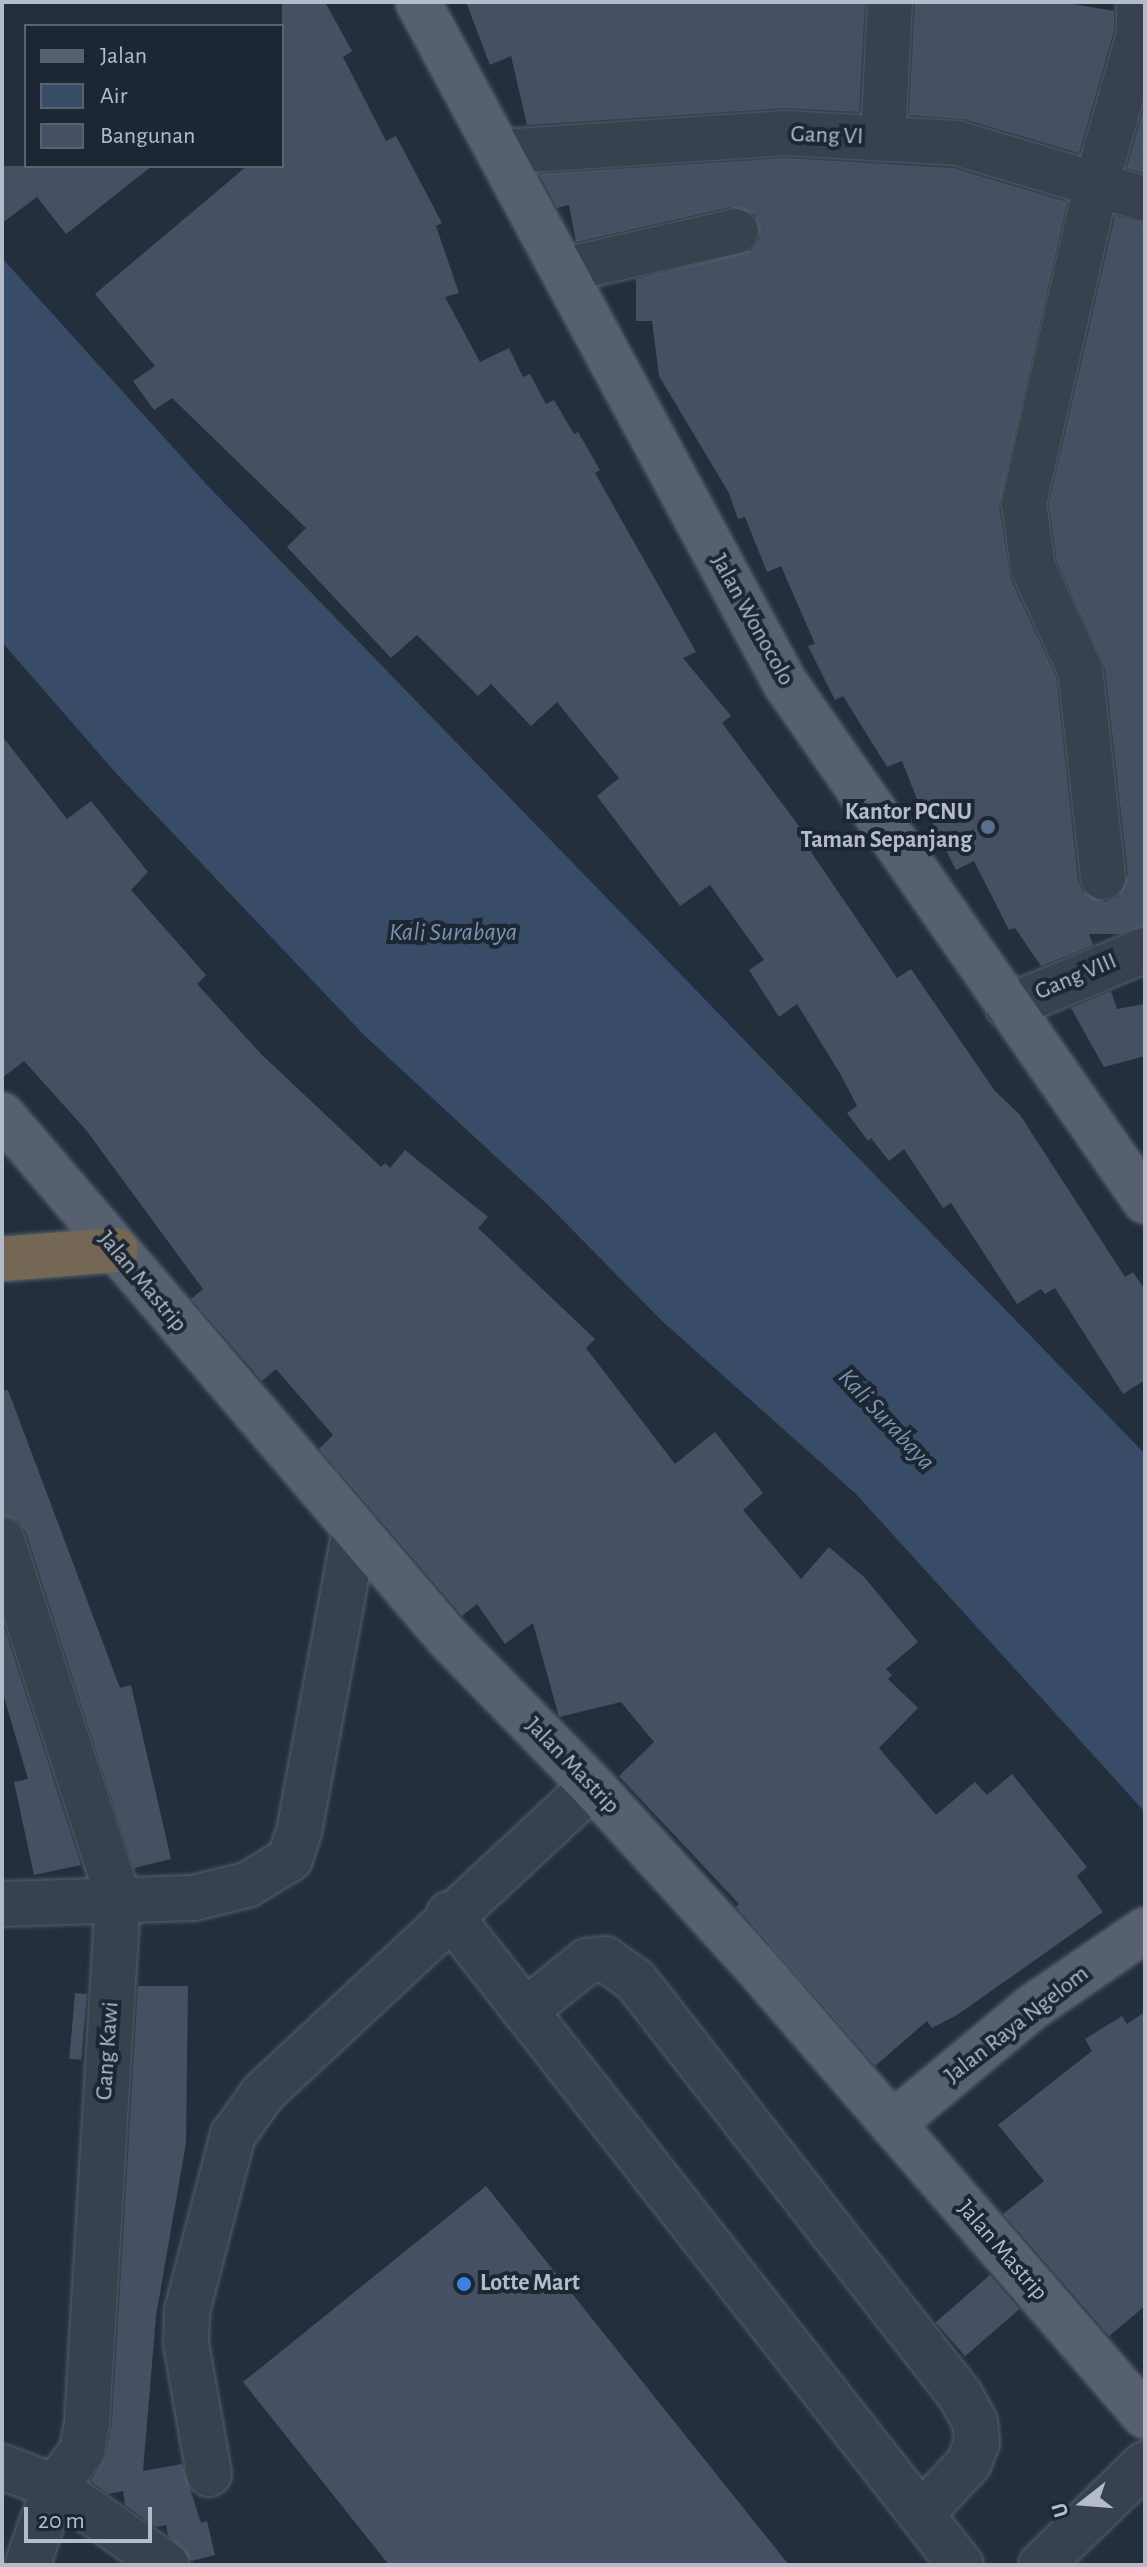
<!DOCTYPE html>
<html>
<head>
<meta charset="utf-8">
<style>
  body { margin:0 }
  #map { position:relative; width:1147px; height:2567px; overflow:hidden; background:#242f3e; font-family:"Alegreya Sans",sans-serif }
  div>[style] { position:absolute }
  .water>* { inset:0; background:#394c67 }
  .building>* { inset:0; background:#455162; transform-origin:0 0 }
  .roads { filter:drop-shadow(0 0 2px #565f6c) drop-shadow(0 0 2px #565f6c) }
  .minor>* { height:44px; margin:-22px; padding:0 22px; transform-origin:22px; border-radius:22px; background:#38414e }
  .major>* { height:44px; margin:-22px; padding:0 22px; transform-origin:22px; border-radius:22px; background:#56606e }
  .highway>* { height:44px; margin:-22px; padding:0 22px; transform-origin:22px; border-radius:22px; background:#746855 }
  .dots>* { width:22px; height:22px; translate:-50% -50%; box-sizing:border-box; border:4px solid #1d2633; border-radius:50% }
  span { translate:-50% -50%; white-space:nowrap; text-align:center; line-height:1.15; -webkit-text-stroke:8px #1d2633; paint-order:stroke }
  .street-label { font-size:24px; color:#b4bcc9 }
  .poi-label { font-size:24px; color:#b4bcc9; font-weight:700 }
  .right { translate:-100% -50%; text-align:right }
  .left { translate:0 -50%; text-align:left }
  .water-label { font-size:26px; color:#7c92b1; font-style:italic }
  .frame { position:absolute; inset:0; border:4px solid #b4bcc9; pointer-events:none }
  .legend { position:absolute; left:24px; top:24px; width:260px; height:144px; box-sizing:border-box; background:#1d2633; border:2px solid #59626f; margin:0; padding:10px 14px; list-style:none; font-size:24px; color:#b4bcc9 }
  .legend li { display:flex; align-items:center; gap:16px; height:40px }
  .legend b { width:40px; border:2px solid #59626f }
  .north { position:absolute; left:1043px; top:2463px; width:80px; height:80px; -webkit-text-stroke:6px #1d2633; paint-order:stroke; rotate:253deg; font-size:22px; font-weight:700; line-height:32px; text-align:center; color:#b4bcc9 }
  .north::after { content:''; display:block; margin:auto; width:28px; height:36px; background:#b4bcc9; clip-path:polygon(50% 0,100% 100%,50% 72%,0 100%) }
  .scale { position:absolute; left:24px; top:2507px; width:128px; height:36px; box-sizing:border-box; border:4px solid #b4bcc9; border-top:0; padding-left:10px; font-size:24px; line-height:28px; white-space:nowrap; color:#b4bcc9; -webkit-text-stroke:6px #1d2633; paint-order:stroke }
</style>
</head>
<body>
<div id="map">
  <div class="water">
    <i style="clip-path:polygon(2px 258px,207px 485px,1145px 1454px,1145px 1812px,856px 1494px,661px 1320px,544px 1201px,364px 1035px,115px 772px,2px 642px)"></i>
  </div>
  <div class="building">
    <i style="clip-path:polygon(282px 2px,325px 2px,352px 51px,343px 57px,386px 141px,396px 136px,442px 223px,436px 226px,459px 293px,445px 297px,480px 362px,509px 348px,523px 377px,530px 374px,546px 404px,554px 400px,574px 434px,578px 432px,600px 470px,595px 473px,696px 652px,683px 658px,731px 716px,722px 723px,816px 849px,811px 852px,897px 978px,911px 969px,995px 1091px,1020px 1115px,1125px 1277px,1133px 1272px,1145px 1290px,1145px 1380px,1123px 1394px,1055px 1288px,1045px 1294px,1041px 1289px,1017px 1304px,951px 1203px,943px 1208px,904px 1149px,889px 1161px,871px 1138px,868px 1141px,847px 1113px,857px 1106px,841px 1075px,797px 1004px,779px 1017px,749px 970px,764px 960px,710px 885px,680px 906px,597px 796px,619px 778px,557px 702px,531px 726px,491px 684px,478px 696px,417px 635px,391px 658px,287px 547px,306px 528px,172px 398px,154px 410px,133px 381px,155px 366px,95px 294px,247px 166px,282px 166px)"></i>
    <i style="clip-path:polygon(466px 2px,865px 2px,859px 112px,785px 108px,527px 125px,511px 56px,490px 65px)"></i>
    <i style="clip-path:polygon(915px 2px,1061px 2px,1114px 11px,1114px 30px,1079px 153px,964px 119px,909px 115px)"></i>
    <i style="clip-path:polygon(1145px 104px,1145px 173px,1127px 168px)"></i>
    <i style="clip-path:polygon(786px 158px,953px 168px,1067px 202px,999px 506px,1010px 578px,1056px 677px,1078px 881px,1083px 892px,1105px 902px,1118px 897px,1128px 874px,1105px 667px,1057px 561px,1049px 504px,1115px 216px,1145px 223px,1145px 926px,1119px 934px,1089px 934px,1093px 945px,1041px 966px,1015px 928px,1009px 930px,974px 861px,956px 870px,926px 810px,922px 812px,902px 761px,887px 767px,843px 696px,835px 700px,808px 646px,815px 644px,781px 566px,767px 572px,745px 517px,738px 519px,729px 493px,659px 376px,652px 321px,636px 321px,636px 279px,752px 250px,760px 238px,755px 215px,730px 207px,576px 242px,569px 205px,557px 208px,539px 174px)"></i>
    <i style="clip-path:polygon(2px 166px,152px 166px,66px 234px,37px 197px,2px 223px)"></i>
    <i style="clip-path:polygon(2px 736px,67px 819px,91px 801px,148px 872px,131px 890px,206px 975px,197px 984px,261px 1054px,381px 1167px,385px 1163px,390px 1168px,405px 1150px,488px 1217px,478px 1228px,595px 1339px,586px 1348px,675px 1464px,715px 1432px,763px 1493px,743px 1510px,801px 1579px,829px 1547px,865px 1578px,918px 1642px,886px 1669px,892px 1675px,888px 1679px,918px 1708px,879px 1748px,936px 1815px,975px 1782px,987px 1795px,1012px 1774px,1087px 1867px,1077px 1876px,1103px 1912px,957px 2015px,932px 2028px,927px 2021px,875px 2066px,736px 1907px,739px 1904px,619px 1776px,654px 1742px,621px 1702px,559px 1717px,533px 1623px,505px 1644px,477px 1604px,462px 1616px,319px 1449px,333px 1435px,276px 1369px,262px 1381px,191px 1299px,203px 1289px,86px 1130px,24px 1061px,2px 1078px)"></i>
    <i style="clip-path:polygon(1111px 991px,1117px 1009px,1145px 1004px,1145px 1056px,1104px 1067px,1071px 1008px)"></i>
    <i style="clip-path:polygon(8px 1390px,120px 1688px,131px 1685px,171px 1859px,134px 1868px,26px 1532px,18px 1521px,2px 1516px,2px 1391px)"></i>
    <i style="clip-path:polygon(2px 1621px,81px 1865px,34px 1875px,14px 1782px,28px 1779px,2px 1690px)"></i>
    <i style="clip-path:polygon(138px 1986px,188px 1986px,186px 2143px,156px 2316px,143px 2471px,182px 2464px,201px 2523px,207px 2521px,215px 2555px,191px 2561px,168px 2535px,166px 2525px,156px 2527px,125px 2505px,123px 2491px,108px 2494px,91px 2481px,106px 2456px,112px 2424px)"></i>
    <i style="left:75px;top:1993px;width:12px;height:66px;rotate:5deg"></i>
    <i style="clip-path:polygon(1145px 2012px,1145px 2306px,1109px 2336px,1003px 2214px,1044px 2181px,998px 2125px,1092px 2051px,1085px 2039px,1122px 2016px,1127px 2024px)"></i>
    <i style="clip-path:polygon(486px 2186px,789px 2565px,389px 2565px,243px 2382px)"></i>
    <i style="left:990px;top:2275px;width:45px;height:72px;rotate:49deg"></i>
  </div>
  <div class="roads">
    <div class="minor">
      <i style="left:883px;top:139px;width:137px;rotate:-87.1deg"></i>
      <i style="left:501px;top:152px;width:286px;rotate:-3.8deg"></i>
      <i style="left:786px;top:133px;width:171px;rotate:3.3deg"></i>
      <i style="left:957px;top:143px;width:196px;rotate:16.6deg"></i>
      <i style="left:565px;top:270px;width:175px;rotate:-12.8deg"></i>
      <i style="left:1103px;top:877px;width:208px;rotate:-96.3deg"></i>
      <i style="left:1080px;top:670px;width:112px;rotate:-114.7deg"></i>
      <i style="left:1033px;top:568px;width:66px;rotate:-97.9deg"></i>
      <i style="left:1024px;top:503px;width:326px;rotate:-77.2deg"></i>
      <i style="left:1096px;top:185px;width:157px;rotate:-74.1deg"></i>
      <i style="left:1139px;top:34px;width:32px;rotate:-90deg"></i>
      <i style="left:1008px;top:1007px;width:148px;rotate:-22.6deg"></i>
      <i style="left:2px;top:1540px;width:376px;rotate:72deg"></i>
      <i style="left:118px;top:1898px;width:526px;rotate:93.38deg"></i>
      <i style="left:87px;top:2423px;width:28px;rotate:100deg"></i>
      <i style="left:82px;top:2451px;width:45px;rotate:126.9deg"></i>
      <i style="left:55px;top:2487px;width:83px;rotate:109.7deg"></i>
      <i style="left:2px;top:1904px;width:191px;rotate:-1.8deg"></i>
      <i style="left:193px;top:1898px;width:56px;rotate:-13.5deg"></i>
      <i style="left:247px;top:1885px;width:50px;rotate:-31.2deg"></i>
      <i style="left:290px;top:1859px;width:28px;rotate:-72deg"></i>
      <i style="left:299px;top:1832px;width:307px;rotate:-79.5deg"></i>
      <i style="left:449px;top:1914px;width:828px;rotate:51.82deg"></i>
      <i style="left:525px;top:2011px;width:80px;rotate:-38.9deg"></i>
      <i style="left:587px;top:1961px;width:18px;rotate:-6deg"></i>
      <i style="left:605px;top:1959px;width:37px;rotate:35deg"></i>
      <i style="left:635px;top:1980px;width:527px;rotate:51.93deg"></i>
      <i style="left:960px;top:2395px;width:31px;rotate:61deg"></i>
      <i style="left:975px;top:2422px;width:20px;rotate:84deg"></i>
      <i style="left:977px;top:2442px;width:22px;rotate:111deg"></i>
      <i style="left:969px;top:2463px;width:67px;rotate:133.2deg"></i>
      <i style="left:2px;top:2467px;width:57px;rotate:20.7deg"></i>
      <i style="left:55px;top:2487px;width:136px;rotate:34.9deg"></i>
      <i style="left:209px;top:2474px;width:133px;rotate:-100deg"></i>
      <i style="left:186px;top:2343px;width:32px;rotate:-88deg"></i>
      <i style="left:187px;top:2311px;width:182px;rotate:-75.4deg"></i>
      <i style="left:233px;top:2135px;width:52px;rotate:-54.5deg"></i>
      <i style="left:263px;top:2093px;width:450px;rotate:-43deg"></i>
      <i style="left:1041px;top:2565px;width:145px;rotate:-44.2deg"></i>
    </div>
    <div class="major">
      <i style="left:418px;top:2px;width:774px;rotate:61.68deg"></i>
      <i style="left:785px;top:683px;width:631px;rotate:55.2deg"></i>
      <i style="left:2px;top:1115px;width:687px;rotate:49.54deg"></i>
      <i style="left:448px;top:1638px;width:206px;rotate:45.8deg"></i>
      <i style="left:592px;top:1786px;width:242px;rotate:47.7deg"></i>
      <i style="left:755px;top:1965px;width:596px;rotate:49.15deg"></i>
      <i style="left:892px;top:2124px;width:181px;rotate:-39.8deg"></i>
      <i style="left:1031px;top:2008px;width:138px;rotate:-34.4deg"></i>
    </div>
    <div class="highway">
      <i style="left:2px;top:1259px;width:114px;rotate:-4.5deg"></i>
    </div>
  </div>
  <div class="dots">
    <i style="left:988px;top:827px;background:#5c6f8a"></i>
    <i style="left:464px;top:2284px;background:#3f7fe0"></i>
  </div>
  <div class="street-label">
    <span style="left:827px;top:136px;rotate:2deg">Gang VI</span>
    <span style="left:752px;top:620px;rotate:61deg">Jalan Wonocolo</span>
    <span style="left:1076px;top:977px;rotate:-23deg">Gang VIII</span>
    <span style="left:142px;top:1282px;rotate:50deg">Jalan Mastrip</span>
    <span style="left:572px;top:1766px;rotate:46deg">Jalan Mastrip</span>
    <span style="left:1017px;top:2025px;rotate:-38deg">Jalan Raya Ngelom</span>
    <span style="left:108px;top:2051px;rotate:-86deg">Gang Kawi</span>
    <span style="left:1002px;top:2251px;rotate:49deg">Jalan Mastrip</span>
  </div>
  <div class="poi-label">
    <span class="right" style="left:972px;top:827px">Kantor PCNU<br>Taman Sepanjang</span>
    <span class="left" style="left:480px;top:2284px">Lotte Mart</span>
  </div>
  <div class="water-label">
    <span style="left:453px;top:933px">Kali Surabaya</span>
    <span style="left:886px;top:1420px;rotate:47deg">Kali Surabaya</span>
  </div>
  <div class="frame"></div>
  <ul class="legend">
  <li><b style="height:10px;background:#56606e"></b>Jalan</li>
  <li><b style="height:22px;background:#394c67"></b>Air</li>
  <li><b style="height:22px;background:#455162"></b>Bangunan</li>
  </ul>
  <div class="north">U</div>
  <div class="scale">20 m</div>
</div>
</body>
</html>
